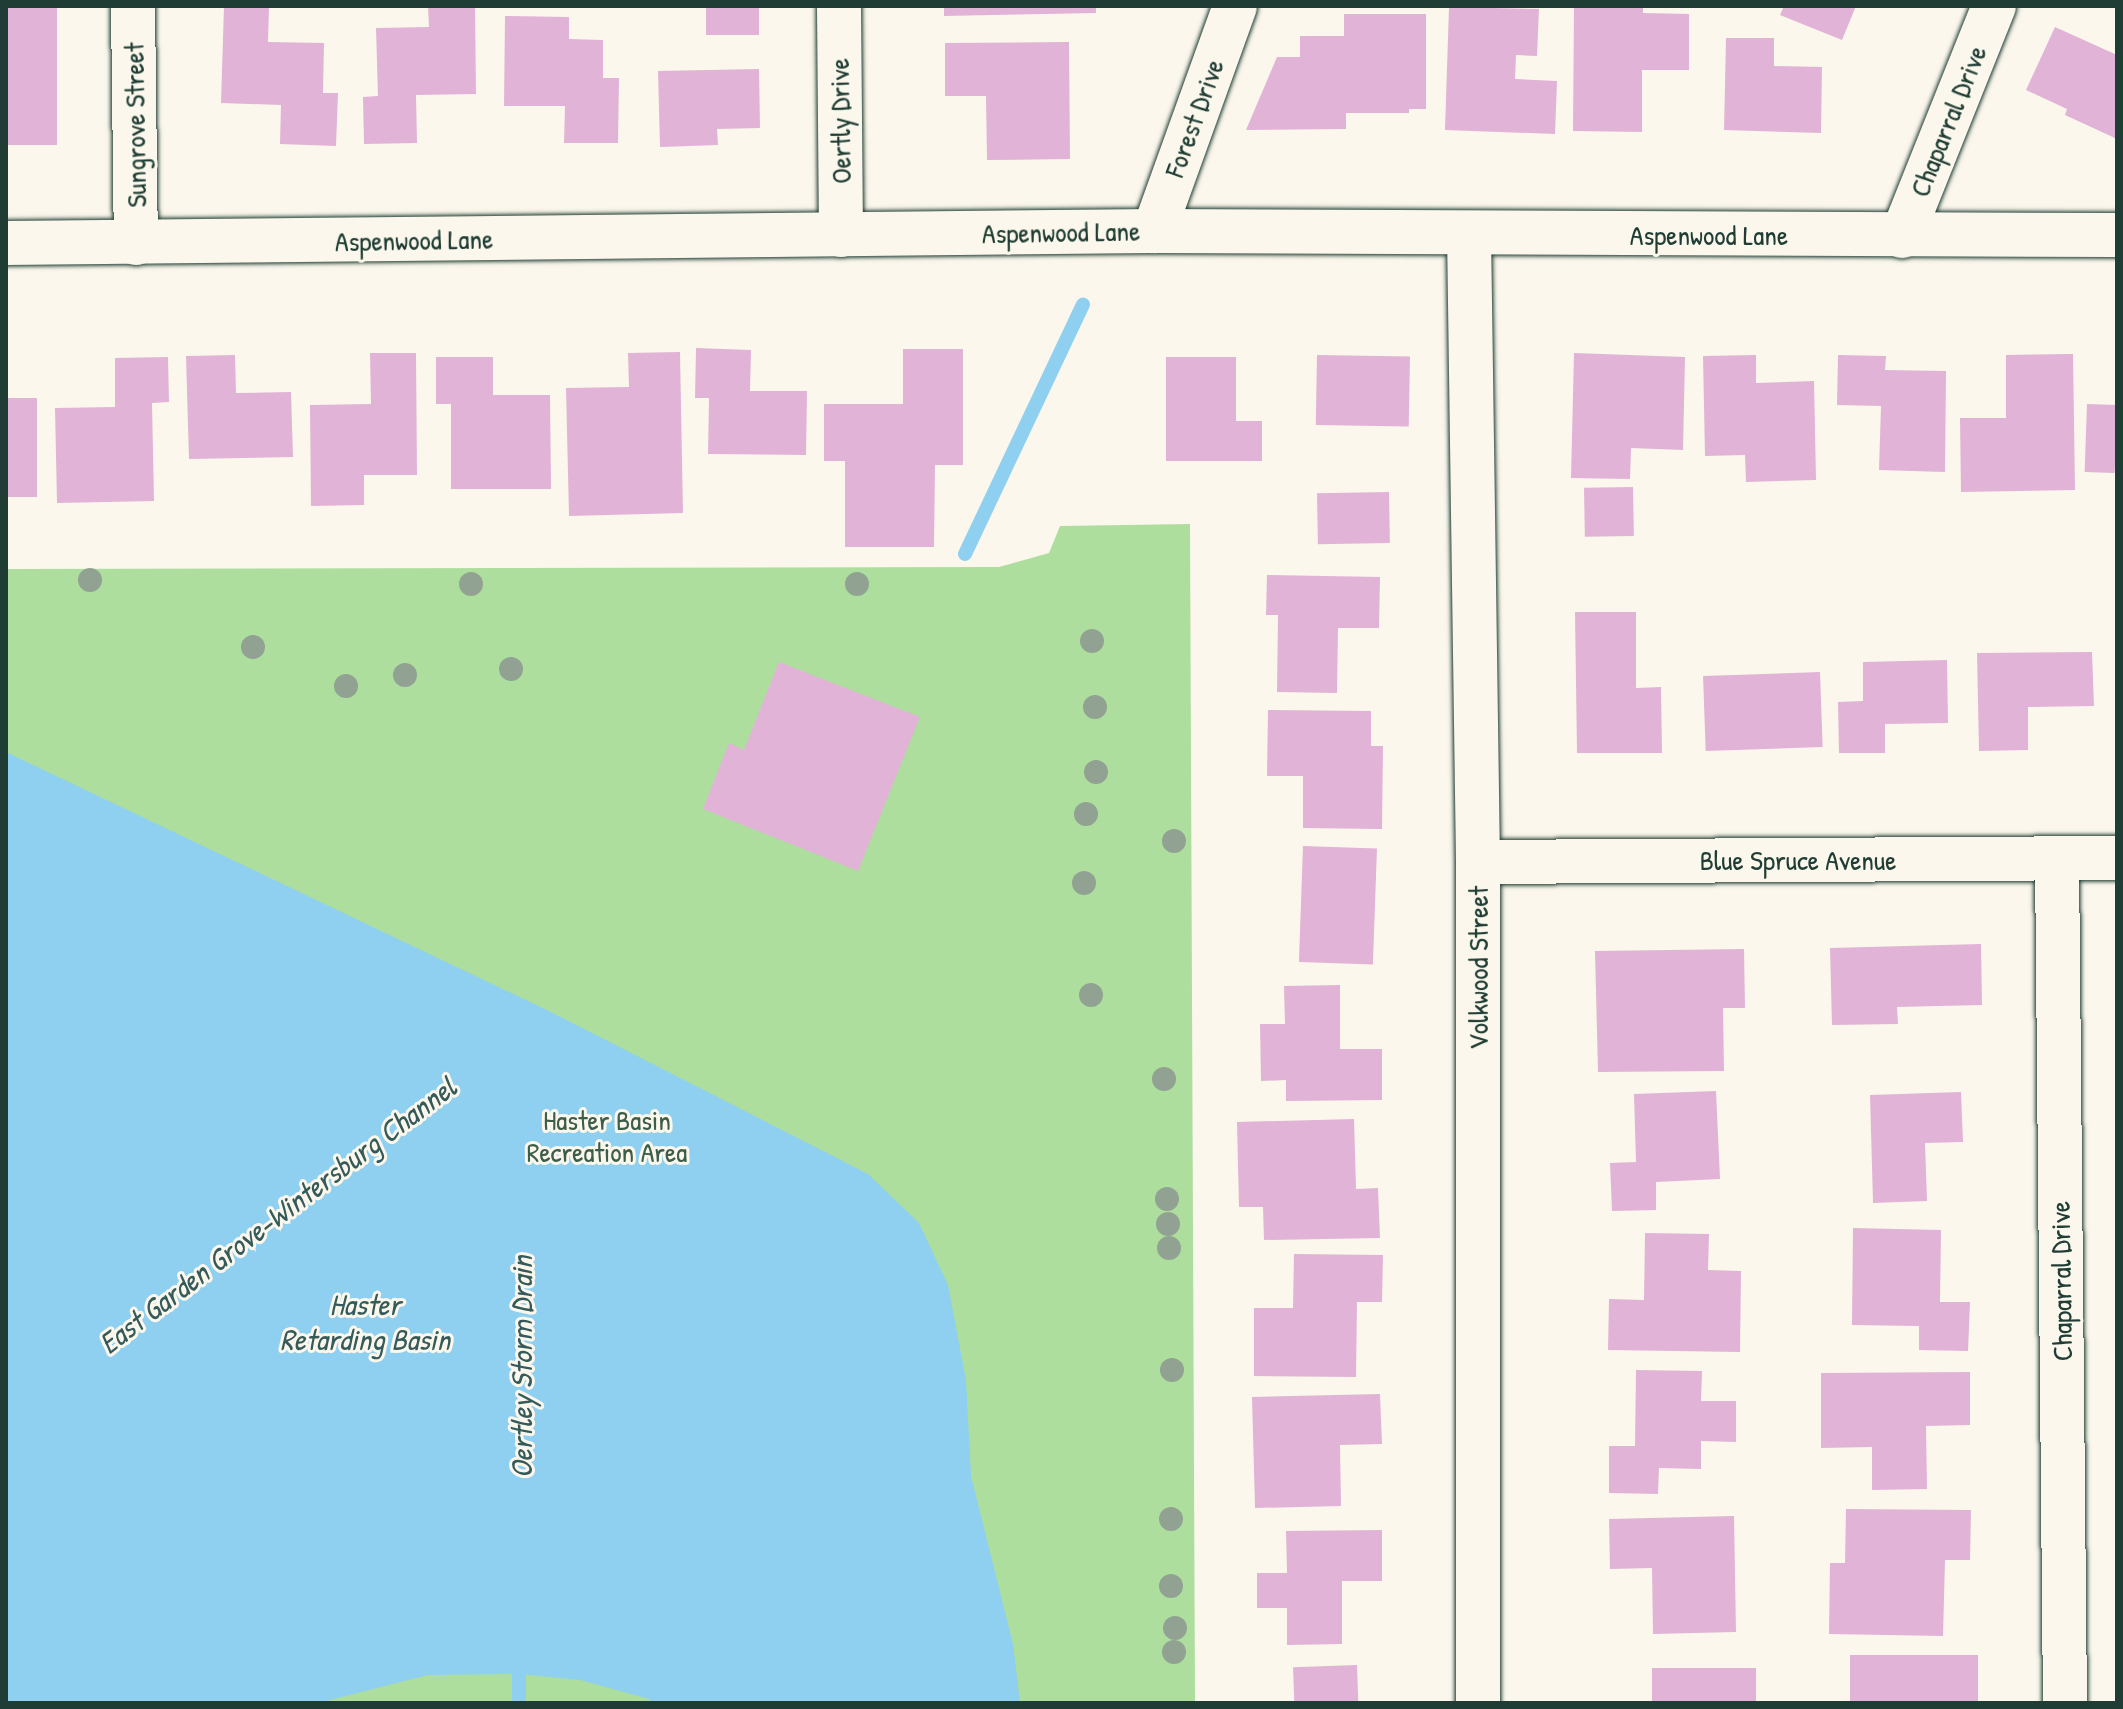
<!DOCTYPE html>
<html>
<head>
<meta charset="utf-8">
<style>
  body { margin:0 }
  #map { position:relative; width:2123px; height:1709px; overflow:hidden; background:#fbf7ec; font-family:"Patrick Hand",sans-serif }
  div>[style] { position:absolute }
  .green>* { inset:0; background:#adde9e }
  .water>* { inset:0; background:#8fcff0 }
  .stream>* { height:14px; margin:-7px; padding:0 7px; transform-origin:7px; border-radius:7px; background:#8fcff0 }
  .building>* { inset:0; background:#e1b3d6; transform-origin:0 0 }
  .roads { filter:drop-shadow(0 0 2px #1f3d34) drop-shadow(0 0 2px #1f3d34) }
  .minor>* { height:44px; margin:-22px; padding:0 22px; transform-origin:22px; border-radius:22px; background:#fbf7ec }
  .trees>* { width:24px; height:24px; margin:-12px; border-radius:50%; background:#91a292 }
  span { translate:-50% -50%; white-space:nowrap; text-align:center; line-height:1.15; -webkit-text-stroke:6px #fbf7ec; paint-order:stroke }
  .street-label { font-size:28px; color:#1f3d34 }
  .park-label { font-size:28px; color:#3b5d49 }
  .water-label { font-size:30px; color:#355a5a; font-style:italic }
  .frame { position:absolute; inset:0; border:8px solid #1f3d34; pointer-events:none }
</style>
</head>
<body>
<div id="map">
  <div class="green">
    <i style="clip-path:polygon(1190px 524px,1195px 1703px,6px 1703px,6px 569px,999px 567px,1049px 553px,1060px 526px)"></i>
  </div>
  <div class="water">
    <i style="clip-path:polygon(6px 752px,549px 1011px,868px 1174px,919px 1223px,948px 1285px,966px 1380px,971px 1476px,1013px 1644px,1020px 1703px,653px 1703px,649px 1699px,580px 1680px,519px 1674px,428px 1675px,318px 1703px,6px 1703px)"></i>
  </div>
  <div class="stream">
    <i style="left:965px;top:554px;width:276px;rotate:-64.7deg"></i>
    <i style="left:519px;top:1703px;width:48px;rotate:-90deg"></i>
  </div>
  <div class="building">
    <i style="left:6px;top:6px;width:51px;height:139px"></i>
    <i style="clip-path:polygon(224px 6px,269px 6px,268px 42px,324px 43px,323px 93px,338px 93px,336px 146px,280px 144px,281px 105px,221px 103px)"></i>
    <i style="clip-path:polygon(428px 6px,475px 6px,476px 94px,416px 95px,417px 143px,364px 144px,363px 97px,378px 96px,376px 28px,429px 27px)"></i>
    <i style="left:706px;top:6px;width:53px;height:29px"></i>
    <i style="clip-path:polygon(944px 6px,1096px 6px,1096px 13px,944px 16px)"></i>
    <i style="clip-path:polygon(1574px 6px,1643px 6px,1643px 13px,1689px 14px,1689px 70px,1642px 70px,1642px 132px,1573px 131px)"></i>
    <i style="clip-path:polygon(1784px 6px,1856px 6px,1842px 40px,1780px 15px)"></i>
    <i style="clip-path:polygon(1449px 7px,1539px 9px,1537px 56px,1516px 55px,1515px 79px,1557px 81px,1555px 134px,1445px 130px)"></i>
    <i style="clip-path:polygon(1344px 14px,1426px 14px,1426px 109px,1409px 109px,1409px 113px,1346px 113px,1346px 129px,1246px 130px,1277px 57px,1300px 57px,1300px 36px,1344px 36px)"></i>
    <i style="clip-path:polygon(505px 16px,569px 17px,569px 39px,603px 40px,603px 78px,619px 78px,618px 143px,564px 143px,565px 106px,504px 106px)"></i>
    <i style="clip-path:polygon(2055px 27px,2117px 55px,2117px 139px,2065px 115px,2067px 109px,2026px 90px)"></i>
    <i style="clip-path:polygon(1726px 38px,1774px 38px,1774px 66px,1822px 67px,1821px 133px,1724px 130px)"></i>
    <i style="clip-path:polygon(1069px 42px,1070px 159px,987px 160px,986px 96px,945px 96px,945px 43px)"></i>
    <i style="clip-path:polygon(759px 69px,760px 128px,717px 129px,718px 145px,660px 147px,658px 71px)"></i>
    <i style="clip-path:polygon(696px 348px,751px 350px,750px 391px,807px 391px,806px 455px,708px 454px,709px 398px,695px 398px)"></i>
    <i style="clip-path:polygon(903px 349px,963px 349px,963px 465px,935px 465px,934px 547px,845px 547px,845px 461px,824px 461px,824px 404px,903px 404px)"></i>
    <i style="clip-path:polygon(680px 352px,683px 513px,569px 516px,566px 388px,629px 387px,628px 353px)"></i>
    <i style="clip-path:polygon(370px 353px,416px 353px,417px 475px,364px 475px,364px 505px,311px 506px,310px 405px,371px 404px)"></i>
    <i style="clip-path:polygon(1574px 353px,1685px 357px,1683px 450px,1631px 448px,1630px 479px,1571px 478px)"></i>
    <i style="clip-path:polygon(2073px 354px,2075px 490px,1961px 492px,1960px 418px,2006px 418px,2006px 355px)"></i>
    <i style="clip-path:polygon(235px 355px,236px 393px,291px 392px,293px 457px,189px 459px,186px 356px)"></i>
    <i style="left:1317px;top:355px;width:93px;height:70px;rotate:1deg"></i>
    <i style="clip-path:polygon(1756px 355px,1756px 383px,1814px 381px,1816px 480px,1746px 482px,1745px 455px,1705px 456px,1703px 356px)"></i>
    <i style="clip-path:polygon(1838px 355px,1886px 356px,1885px 370px,1946px 371px,1945px 472px,1879px 470px,1881px 406px,1837px 405px)"></i>
    <i style="clip-path:polygon(168px 357px,169px 402px,152px 403px,154px 501px,57px 503px,55px 408px,115px 407px,115px 358px)"></i>
    <i style="clip-path:polygon(436px 357px,493px 357px,493px 395px,550px 395px,551px 489px,451px 489px,451px 404px,436px 404px)"></i>
    <i style="clip-path:polygon(1166px 357px,1236px 357px,1236px 421px,1262px 421px,1262px 461px,1166px 461px)"></i>
    <i style="left:6px;top:398px;width:31px;height:99px"></i>
    <i style="left:2087px;top:404px;width:30px;height:68px;rotate:2deg"></i>
    <i style="left:1633px;top:487px;width:49px;height:49px;rotate:89deg"></i>
    <i style="left:1389px;top:492px;width:51px;height:72px;rotate:89deg"></i>
    <i style="clip-path:polygon(1267px 575px,1380px 577px,1379px 628px,1338px 628px,1337px 693px,1277px 692px,1278px 615px,1266px 615px)"></i>
    <i style="clip-path:polygon(1575px 612px,1636px 612px,1636px 688px,1661px 687px,1662px 753px,1577px 753px)"></i>
    <i style="clip-path:polygon(2092px 652px,2094px 706px,2028px 707px,2028px 750px,1979px 751px,1977px 653px)"></i>
    <i style="clip-path:polygon(1947px 660px,1948px 723px,1885px 724px,1885px 753px,1839px 753px,1838px 702px,1863px 701px,1863px 662px)"></i>
    <i style="clip-path:polygon(779px 662px,920px 717px,858px 871px,703px 809px,729px 743px,744px 750px)"></i>
    <i style="left:1820px;top:672px;width:75px;height:117px;rotate:88deg"></i>
    <i style="clip-path:polygon(1268px 710px,1371px 711px,1371px 746px,1383px 746px,1382px 829px,1303px 828px,1303px 776px,1267px 776px)"></i>
    <i style="left:1303px;top:846px;width:74px;height:116px;rotate:2deg"></i>
    <i style="clip-path:polygon(1981px 944px,1982px 1005px,1897px 1007px,1898px 1024px,1832px 1025px,1830px 948px)"></i>
    <i style="clip-path:polygon(1744px 949px,1745px 1008px,1723px 1008px,1724px 1071px,1598px 1072px,1595px 951px)"></i>
    <i style="clip-path:polygon(1340px 985px,1340px 1049px,1382px 1049px,1382px 1100px,1286px 1101px,1286px 1080px,1261px 1081px,1260px 1024px,1285px 1024px,1284px 986px)"></i>
    <i style="clip-path:polygon(1716px 1091px,1720px 1179px,1656px 1182px,1656px 1210px,1612px 1211px,1610px 1163px,1636px 1162px,1634px 1094px)"></i>
    <i style="clip-path:polygon(1961px 1092px,1963px 1142px,1925px 1143px,1927px 1201px,1873px 1203px,1870px 1095px)"></i>
    <i style="clip-path:polygon(1354px 1119px,1356px 1189px,1378px 1188px,1380px 1238px,1264px 1240px,1263px 1207px,1239px 1207px,1237px 1122px)"></i>
    <i style="clip-path:polygon(1853px 1228px,1941px 1230px,1940px 1302px,1970px 1302px,1968px 1351px,1919px 1350px,1919px 1326px,1852px 1325px)"></i>
    <i style="clip-path:polygon(1645px 1233px,1709px 1234px,1708px 1270px,1741px 1271px,1740px 1352px,1608px 1350px,1609px 1299px,1644px 1300px)"></i>
    <i style="clip-path:polygon(1294px 1254px,1383px 1255px,1382px 1302px,1357px 1302px,1356px 1377px,1254px 1376px,1254px 1308px,1293px 1308px)"></i>
    <i style="clip-path:polygon(1636px 1370px,1702px 1371px,1701px 1401px,1736px 1401px,1736px 1442px,1701px 1441px,1701px 1469px,1659px 1468px,1658px 1494px,1609px 1493px,1609px 1446px,1635px 1446px)"></i>
    <i style="clip-path:polygon(1970px 1372px,1970px 1425px,1926px 1426px,1927px 1489px,1872px 1490px,1872px 1447px,1821px 1448px,1821px 1373px)"></i>
    <i style="clip-path:polygon(1380px 1394px,1382px 1444px,1340px 1445px,1341px 1506px,1255px 1508px,1252px 1397px)"></i>
    <i style="clip-path:polygon(1846px 1509px,1971px 1510px,1970px 1560px,1945px 1560px,1943px 1636px,1829px 1634px,1830px 1563px,1845px 1563px)"></i>
    <i style="clip-path:polygon(1734px 1516px,1736px 1632px,1653px 1634px,1652px 1568px,1610px 1569px,1609px 1519px)"></i>
    <i style="clip-path:polygon(1382px 1530px,1382px 1581px,1342px 1581px,1342px 1644px,1287px 1645px,1287px 1608px,1257px 1608px,1257px 1573px,1287px 1573px,1286px 1531px)"></i>
    <i style="left:1850px;top:1655px;width:128px;height:48px"></i>
    <i style="left:1357px;top:1665px;width:38px;height:64px;rotate:88deg"></i>
    <i style="left:1652px;top:1668px;width:104px;height:35px"></i>
  </div>
  <div class="roads">
    <div class="minor">
      <i style="left:133px;top:6px;width:237px;rotate:89.3deg"></i>
      <i style="left:839px;top:6px;width:229px;rotate:89.5deg"></i>
      <i style="left:1154px;top:231px;width:239px;rotate:-70.2deg"></i>
      <i style="left:1469px;top:233px;width:629px;rotate:89.18deg"></i>
      <i style="left:1478px;top:862px;width:841px;rotate:90deg"></i>
      <i style="left:1902px;top:236px;width:248px;rotate:-68.2deg"></i>
      <i style="left:6px;top:243px;width:1148px;rotate:-0.6deg"></i>
      <i style="left:1154px;top:231px;width:963px;rotate:0.24deg"></i>
      <i style="left:2057px;top:858px;width:845px;rotate:89.46deg"></i>
      <i style="left:1478px;top:862px;width:639px;rotate:-0.36deg"></i>
    </div>
  </div>
  <div class="trees">
    <i style="left:90px;top:580px"></i>
    <i style="left:471px;top:584px"></i>
    <i style="left:857px;top:584px"></i>
    <i style="left:1092px;top:641px"></i>
    <i style="left:253px;top:647px"></i>
    <i style="left:511px;top:669px"></i>
    <i style="left:405px;top:675px"></i>
    <i style="left:346px;top:686px"></i>
    <i style="left:1095px;top:707px"></i>
    <i style="left:1096px;top:772px"></i>
    <i style="left:1086px;top:814px"></i>
    <i style="left:1174px;top:841px"></i>
    <i style="left:1084px;top:883px"></i>
    <i style="left:1091px;top:995px"></i>
    <i style="left:1164px;top:1079px"></i>
    <i style="left:1167px;top:1199px"></i>
    <i style="left:1168px;top:1224px"></i>
    <i style="left:1169px;top:1248px"></i>
    <i style="left:1172px;top:1370px"></i>
    <i style="left:1171px;top:1519px"></i>
    <i style="left:1171px;top:1586px"></i>
    <i style="left:1175px;top:1628px"></i>
    <i style="left:1174px;top:1652px"></i>
  </div>
  <div class="street-label">
    <span style="left:1194px;top:118px;rotate:-70deg">Forest Drive</span>
    <span style="left:840px;top:121px;rotate:-91deg">Oertly Drive</span>
    <span style="left:1948px;top:121px;rotate:-68deg">Chaparral Drive</span>
    <span style="left:135px;top:125px;rotate:-91deg">Sungrove Street</span>
    <span style="left:1061px;top:232px;rotate:-1deg">Aspenwood Lane</span>
    <span style="left:1709px;top:235px">Aspenwood Lane</span>
    <span style="left:414px;top:240px;rotate:-1deg">Aspenwood Lane</span>
    <span style="left:1798px;top:860px">Blue Spruce Avenue</span>
    <span style="left:1478px;top:968px;rotate:-90deg">Volkwood Street</span>
    <span style="left:2061px;top:1281px;rotate:-91deg">Chaparral Drive</span>
  </div>
  <div class="park-label">
    <span style="left:607px;top:1136px">Haster Basin<br>Recreation Area</span>
  </div>
  <div class="water-label">
    <span style="left:277px;top:1215px;rotate:-37deg">East Garden Grove-Wintersburg Channel</span>
    <span style="left:365px;top:1321px">Haster<br>Retarding Basin</span>
    <span style="left:521px;top:1367px;rotate:-90deg">Oertley Storm Drain</span>
  </div>
  <div class="frame"></div>
</div>
</body>
</html>
